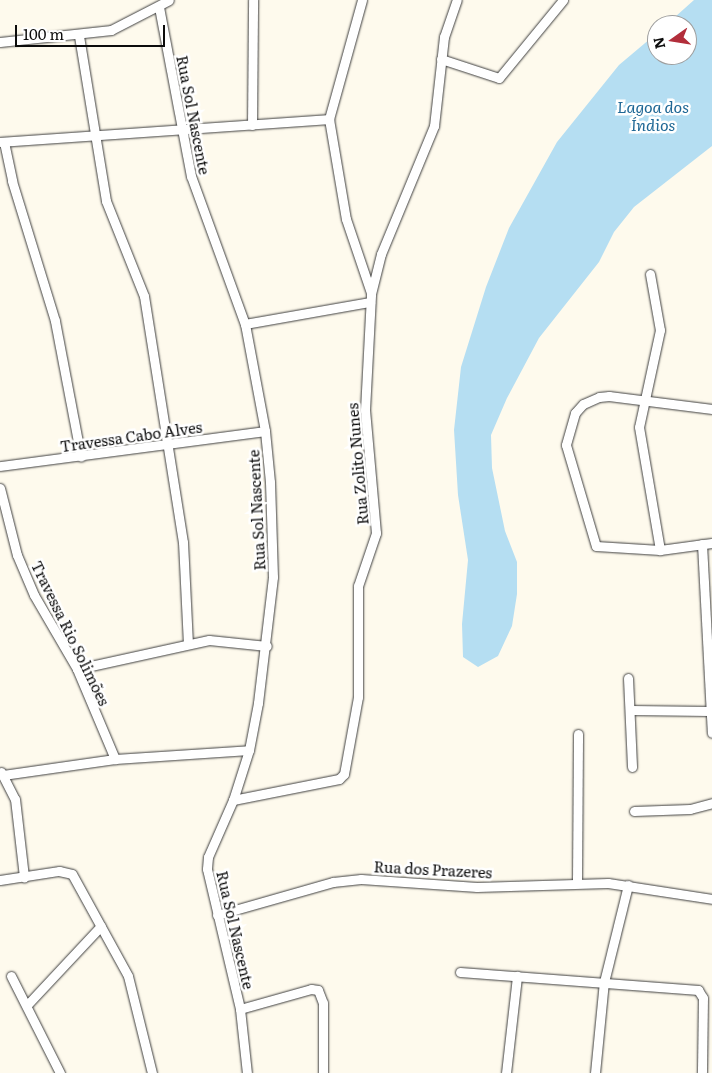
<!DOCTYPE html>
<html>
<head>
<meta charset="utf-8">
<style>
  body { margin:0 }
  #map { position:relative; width:712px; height:1073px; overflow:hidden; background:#fefaed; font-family:Literata,serif }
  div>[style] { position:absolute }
  .water>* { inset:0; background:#b5def2 }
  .roads { filter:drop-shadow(0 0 1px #3f3f3f) drop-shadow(0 0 1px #3f3f3f) }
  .minor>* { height:9px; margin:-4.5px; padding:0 4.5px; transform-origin:4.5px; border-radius:4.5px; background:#fff }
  span { translate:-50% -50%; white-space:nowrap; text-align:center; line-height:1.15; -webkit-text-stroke:5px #fff; paint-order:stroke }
  .street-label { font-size:15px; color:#0c0c0c }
  .water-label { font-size:16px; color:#1e6795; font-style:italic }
  .north { position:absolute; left:647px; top:15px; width:50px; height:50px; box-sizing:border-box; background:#fff; border:1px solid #9e9e9e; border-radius:50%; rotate:257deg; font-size:14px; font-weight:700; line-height:20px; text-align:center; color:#0c0c0c }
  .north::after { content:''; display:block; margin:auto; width:18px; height:22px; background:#b22e3b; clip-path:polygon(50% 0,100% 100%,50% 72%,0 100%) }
  .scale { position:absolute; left:15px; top:25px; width:150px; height:22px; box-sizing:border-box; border:2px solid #0c0c0c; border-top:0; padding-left:6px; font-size:15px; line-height:18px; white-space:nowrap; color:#0c0c0c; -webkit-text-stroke:4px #fff; paint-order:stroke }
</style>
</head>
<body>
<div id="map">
  <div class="water">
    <i style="clip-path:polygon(694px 0,712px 0,712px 146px,634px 207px,614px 232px,599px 262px,539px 338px,507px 398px,491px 435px,492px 468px,505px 531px,517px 562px,517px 594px,512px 626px,498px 656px,478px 667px,463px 657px,462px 624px,468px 560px,458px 495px,454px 430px,461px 367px,486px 287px,509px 228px,557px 142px,619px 65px,657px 33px,657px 55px,687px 55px,687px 25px,666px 25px)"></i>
  </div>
  <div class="roads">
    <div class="minor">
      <i style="left:362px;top:0;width:123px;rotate:105.5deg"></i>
      <i style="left:329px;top:119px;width:101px;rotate:80.4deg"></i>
      <i style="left:346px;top:219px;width:78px;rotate:71.3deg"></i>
      <i style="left:159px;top:7px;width:172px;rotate:79.3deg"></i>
      <i style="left:191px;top:176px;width:158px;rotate:70deg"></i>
      <i style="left:245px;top:324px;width:109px;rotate:79.4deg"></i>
      <i style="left:265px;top:431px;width:51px;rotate:84.4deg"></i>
      <i style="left:270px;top:482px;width:95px;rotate:88.2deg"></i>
      <i style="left:273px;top:577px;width:127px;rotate:96.8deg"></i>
      <i style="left:258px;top:703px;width:48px;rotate:100.8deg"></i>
      <i style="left:249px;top:750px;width:52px;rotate:107.7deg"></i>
      <i style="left:233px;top:800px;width:62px;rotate:113.7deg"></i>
      <i style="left:208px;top:857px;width:12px;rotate:95deg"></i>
      <i style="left:207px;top:869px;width:144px;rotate:76.7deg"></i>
      <i style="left:240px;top:1009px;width:64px;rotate:83.8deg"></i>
      <i style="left:79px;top:36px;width:167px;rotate:80.7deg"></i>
      <i style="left:106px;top:201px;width:102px;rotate:68.2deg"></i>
      <i style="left:144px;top:296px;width:249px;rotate:81deg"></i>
      <i style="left:183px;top:542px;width:102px;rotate:87.2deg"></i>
      <i style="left:0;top:42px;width:112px;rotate:-6.2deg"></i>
      <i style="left:111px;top:30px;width:65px;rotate:-27.3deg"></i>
      <i style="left:441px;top:59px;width:61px;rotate:18.1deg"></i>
      <i style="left:499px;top:78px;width:101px;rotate:-50.6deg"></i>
      <i style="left:252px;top:125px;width:125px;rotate:-89.5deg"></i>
      <i style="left:0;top:142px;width:330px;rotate:-4deg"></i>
      <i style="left:4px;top:142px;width:40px;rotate:78deg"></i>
      <i style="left:12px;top:181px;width:146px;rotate:72.9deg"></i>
      <i style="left:55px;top:321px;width:138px;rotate:79.2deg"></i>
      <i style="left:650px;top:274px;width:57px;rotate:79.9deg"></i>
      <i style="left:660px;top:330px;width:99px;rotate:102.2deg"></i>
      <i style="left:639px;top:427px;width:125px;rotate:80.3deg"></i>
      <i style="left:245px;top:324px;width:127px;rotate:-10deg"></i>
      <i style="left:712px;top:409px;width:104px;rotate:-172.8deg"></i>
      <i style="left:609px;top:396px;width:10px;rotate:174deg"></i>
      <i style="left:599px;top:397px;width:17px;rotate:156deg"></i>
      <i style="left:583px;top:404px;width:12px;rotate:132deg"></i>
      <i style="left:575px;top:413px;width:33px;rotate:106deg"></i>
      <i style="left:566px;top:445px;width:105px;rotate:73.5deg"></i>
      <i style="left:596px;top:546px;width:64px;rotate:3.6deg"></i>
      <i style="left:660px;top:550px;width:52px;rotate:-7.7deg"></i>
      <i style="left:0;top:466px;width:267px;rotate:-7.5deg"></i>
      <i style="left:0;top:488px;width:69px;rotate:75.8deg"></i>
      <i style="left:17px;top:555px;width:43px;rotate:67deg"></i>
      <i style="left:34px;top:595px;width:86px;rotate:59.8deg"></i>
      <i style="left:77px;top:669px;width:98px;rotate:67.1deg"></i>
      <i style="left:702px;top:544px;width:189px;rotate:87deg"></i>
      <i style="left:77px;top:669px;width:135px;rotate:-12.4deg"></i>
      <i style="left:209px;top:640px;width:58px;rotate:5.9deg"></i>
      <i style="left:628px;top:678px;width:89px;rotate:87.4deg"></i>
      <i style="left:631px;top:710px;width:78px;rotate:0.7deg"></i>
      <i style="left:1px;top:772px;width:30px;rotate:63deg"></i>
      <i style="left:15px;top:799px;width:79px;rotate:83.4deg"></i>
      <i style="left:3px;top:775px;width:113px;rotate:-8.1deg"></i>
      <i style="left:115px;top:759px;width:134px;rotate:-3.8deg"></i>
      <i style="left:233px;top:800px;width:108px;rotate:-11.2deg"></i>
      <i style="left:339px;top:779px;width:7px;rotate:-45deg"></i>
      <i style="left:344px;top:774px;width:78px;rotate:-79.7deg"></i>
      <i style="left:358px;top:697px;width:111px;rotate:-90deg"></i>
      <i style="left:358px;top:586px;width:56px;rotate:-71.2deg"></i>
      <i style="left:376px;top:533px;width:123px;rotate:-95.1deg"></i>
      <i style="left:365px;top:410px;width:116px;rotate:-87deg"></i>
      <i style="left:371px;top:294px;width:41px;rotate:-76deg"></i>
      <i style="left:381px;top:254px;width:139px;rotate:-67.5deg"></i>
      <i style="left:434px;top:126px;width:90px;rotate:-83.6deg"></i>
      <i style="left:444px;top:37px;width:39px;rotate:-71deg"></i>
      <i style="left:634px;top:811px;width:56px;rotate:-2deg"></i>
      <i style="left:690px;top:809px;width:23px;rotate:-15deg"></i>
      <i style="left:0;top:880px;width:60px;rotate:-8.7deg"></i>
      <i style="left:59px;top:871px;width:13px;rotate:13deg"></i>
      <i style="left:72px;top:874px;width:116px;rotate:61.2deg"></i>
      <i style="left:128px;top:976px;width:100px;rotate:76.1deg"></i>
      <i style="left:577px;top:882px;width:148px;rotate:-89.6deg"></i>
      <i style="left:217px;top:915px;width:121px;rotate:-15.9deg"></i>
      <i style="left:333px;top:882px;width:28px;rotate:-6deg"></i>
      <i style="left:361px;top:879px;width:116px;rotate:3.9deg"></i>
      <i style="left:477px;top:887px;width:131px;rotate:-1.7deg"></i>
      <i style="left:608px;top:883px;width:105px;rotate:8.7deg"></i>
      <i style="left:460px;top:972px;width:239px;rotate:4.3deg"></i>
      <i style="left:698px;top:990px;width:9px;rotate:58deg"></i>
      <i style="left:703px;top:998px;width:75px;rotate:90.8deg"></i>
      <i style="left:11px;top:976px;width:109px;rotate:63.2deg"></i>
      <i style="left:27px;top:1005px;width:108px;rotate:-46.9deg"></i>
      <i style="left:240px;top:1009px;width:74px;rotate:-15.7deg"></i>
      <i style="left:311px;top:989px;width:7px;rotate:8deg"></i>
      <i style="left:318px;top:990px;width:14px;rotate:69deg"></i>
      <i style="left:323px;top:1003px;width:70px;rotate:90deg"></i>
      <i style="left:506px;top:1073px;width:98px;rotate:-83.5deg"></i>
      <i style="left:595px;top:1073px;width:91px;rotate:-84.4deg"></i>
      <i style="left:604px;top:982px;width:100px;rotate:-76.1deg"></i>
    </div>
  </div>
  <div class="street-label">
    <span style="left:194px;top:115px;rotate:79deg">Rua Sol Nascente</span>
    <span style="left:131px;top:436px;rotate:-8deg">Travessa Cabo Alves</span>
    <span style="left:357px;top:464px;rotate:-95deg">Rua Zolito Nunes</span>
    <span style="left:256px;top:510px;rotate:-93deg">Rua Sol Nascente</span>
    <span style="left:71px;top:633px;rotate:64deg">Travessa Rio Solimões</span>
    <span style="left:433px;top:869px;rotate:3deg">Rua dos Prazeres</span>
    <span style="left:236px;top:930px;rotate:77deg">Rua Sol Nascente</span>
  </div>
  <div class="water-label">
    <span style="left:653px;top:115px">Lagoa dos<br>Índios</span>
  </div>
  <div class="north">N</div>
  <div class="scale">100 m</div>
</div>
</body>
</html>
